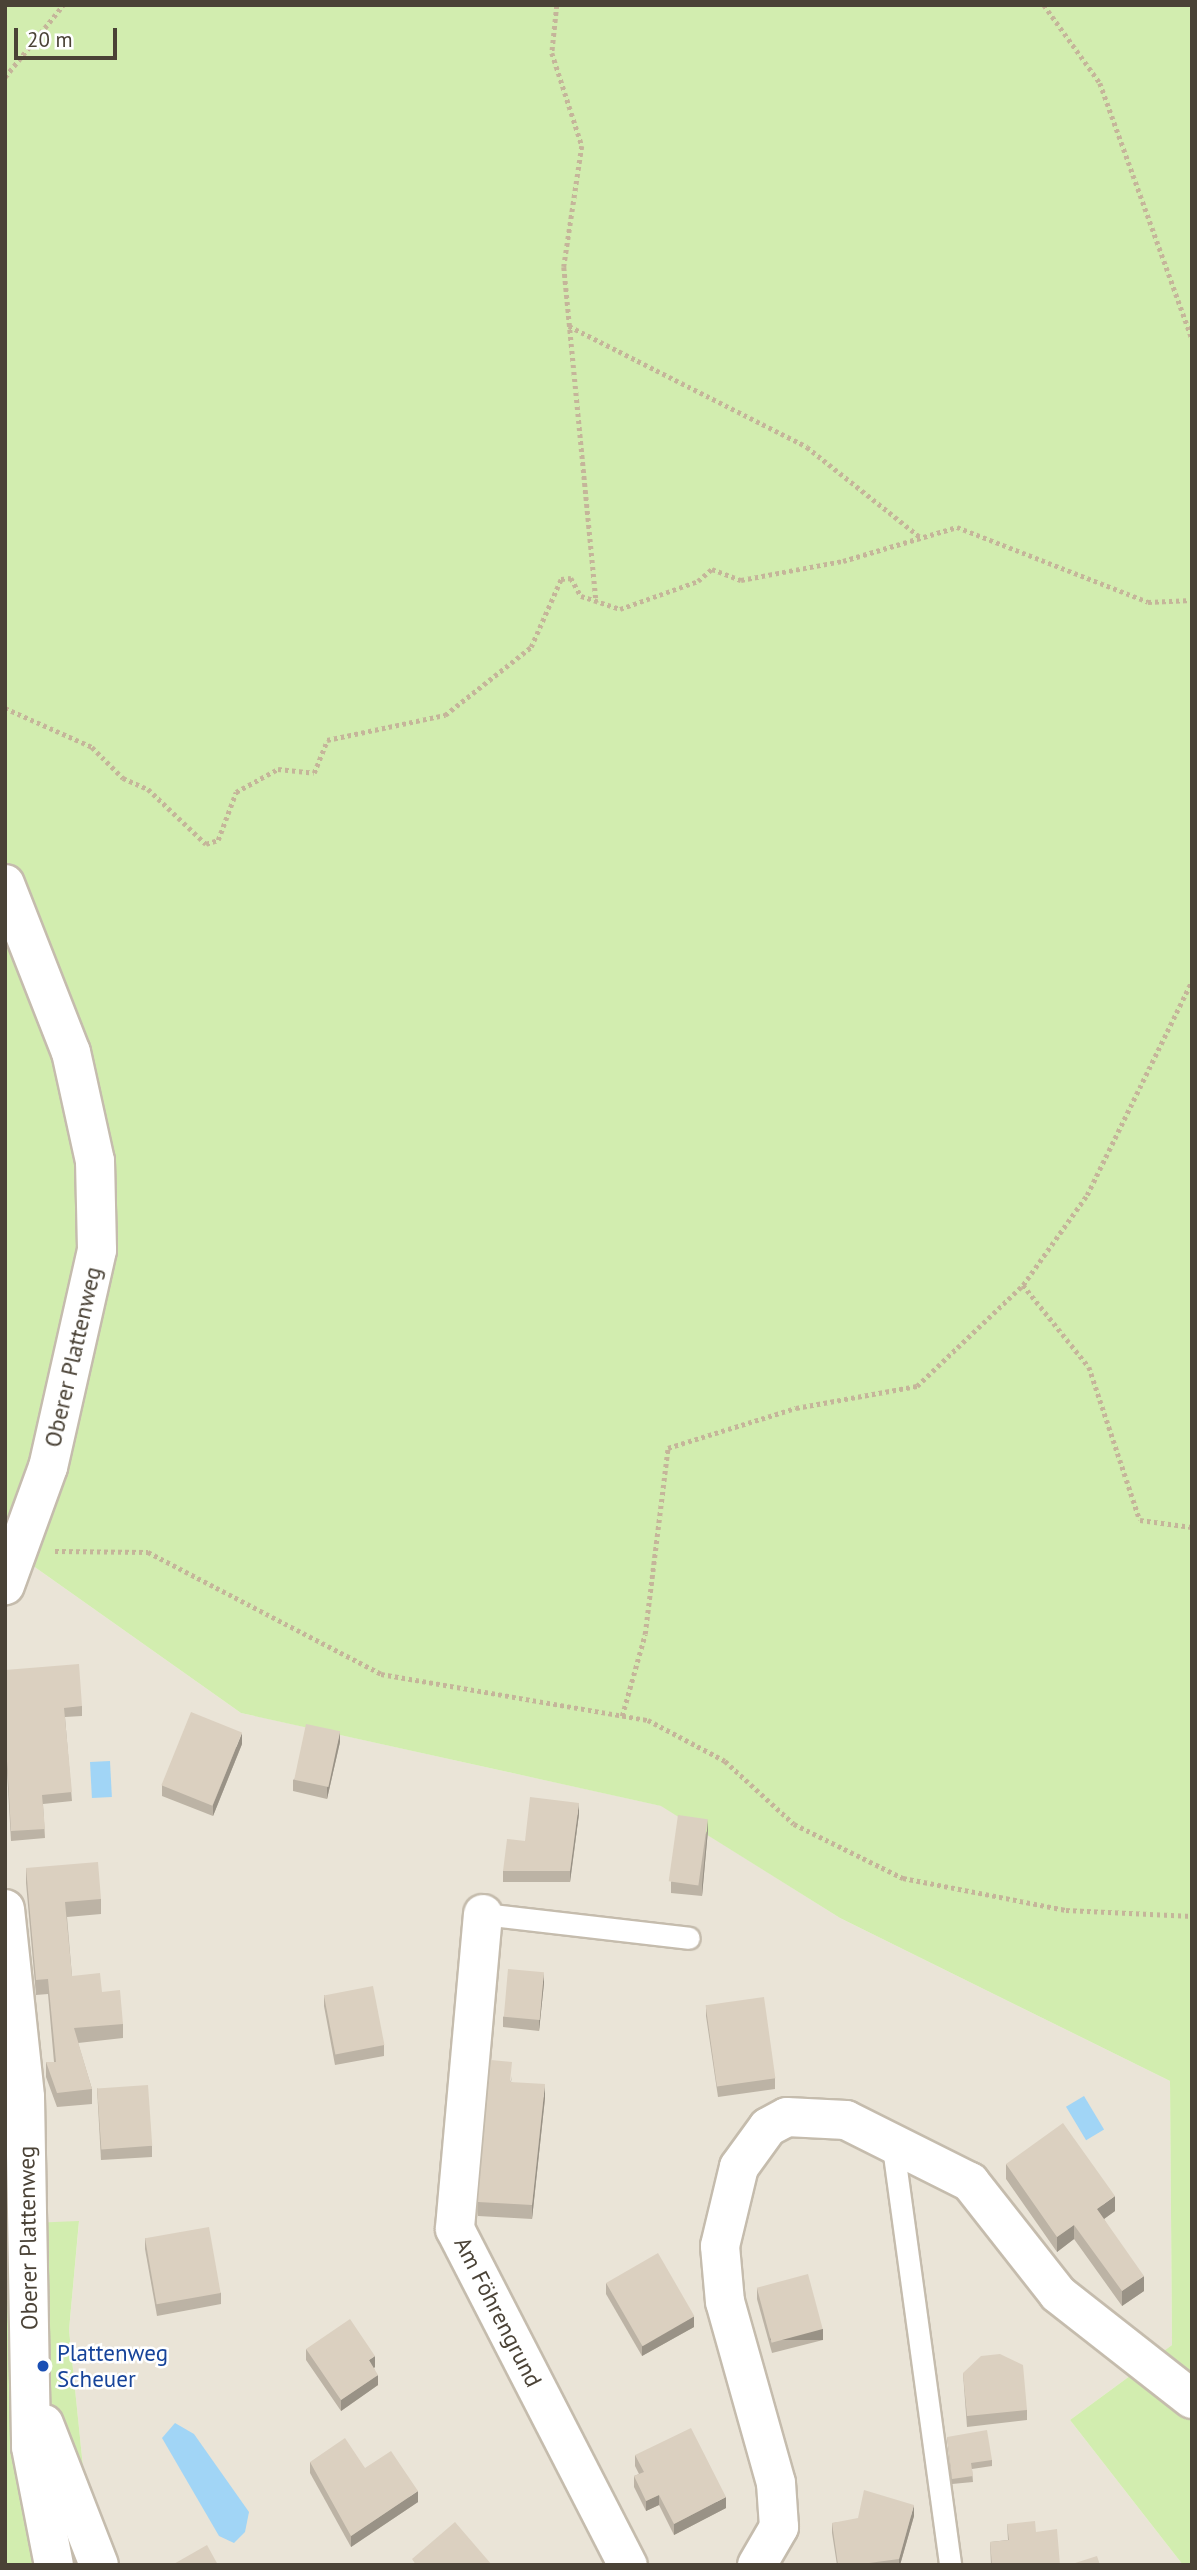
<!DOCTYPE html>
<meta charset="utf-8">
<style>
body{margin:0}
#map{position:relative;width:1197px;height:2570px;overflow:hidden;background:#f6f2e9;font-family:"PT Sans",sans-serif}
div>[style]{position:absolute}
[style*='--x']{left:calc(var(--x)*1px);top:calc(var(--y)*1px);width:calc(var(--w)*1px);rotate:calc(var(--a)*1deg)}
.residential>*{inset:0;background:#eae4d7}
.green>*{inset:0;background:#d2edaf}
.water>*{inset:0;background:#a1d5f6;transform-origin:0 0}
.path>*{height:4.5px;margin-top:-2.25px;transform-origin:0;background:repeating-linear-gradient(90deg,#c5b59a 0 3.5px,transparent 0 7px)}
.roads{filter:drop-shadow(2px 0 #c5bcad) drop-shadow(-2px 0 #c5bcad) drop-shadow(0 2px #c5bcad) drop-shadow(0 -2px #c5bcad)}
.lane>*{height:21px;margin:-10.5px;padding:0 10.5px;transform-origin:10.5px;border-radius:10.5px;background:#fff}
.street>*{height:38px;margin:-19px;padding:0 19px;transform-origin:19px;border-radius:19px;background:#fff}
.wall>*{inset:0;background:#bcb3a5}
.shaded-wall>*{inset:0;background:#999286;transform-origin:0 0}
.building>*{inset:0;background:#dbd0c0;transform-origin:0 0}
.dots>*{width:19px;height:19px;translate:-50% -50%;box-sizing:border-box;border:4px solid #fff;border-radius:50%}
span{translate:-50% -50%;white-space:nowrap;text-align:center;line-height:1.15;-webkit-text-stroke:5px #fff;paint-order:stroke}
.street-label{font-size:23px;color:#4a4236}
.transit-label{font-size:23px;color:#164399}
.left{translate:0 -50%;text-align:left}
.frame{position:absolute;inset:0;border:7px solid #4a4236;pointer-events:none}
.scale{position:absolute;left:14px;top:28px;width:103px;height:32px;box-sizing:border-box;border:4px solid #4a4236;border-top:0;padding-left:9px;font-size:21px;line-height:24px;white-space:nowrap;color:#4a4236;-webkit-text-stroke:5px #fff;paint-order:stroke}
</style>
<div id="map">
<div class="residential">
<i style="clip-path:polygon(5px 1546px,241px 1713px,662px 1806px,840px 1918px,1170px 2081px,1172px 2345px,1070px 2420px,1183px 2565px,93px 2565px,69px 2330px,79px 2222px,5px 2224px)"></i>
</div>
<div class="green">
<i style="clip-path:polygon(5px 5px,1192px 5px,1192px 2565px,1183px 2565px,1070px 2420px,1172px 2345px,1170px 2081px,840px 1918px,661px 1806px,241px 1713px,5px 1546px)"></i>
<i style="clip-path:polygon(79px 2221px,69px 2330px,93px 2565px,5px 2565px,5px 2224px)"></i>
</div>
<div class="water">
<i style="left:110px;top:1761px;width:36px;height:20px;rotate:87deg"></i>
<i style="left:1084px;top:2096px;width:39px;height:21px;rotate:59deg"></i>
<i style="clip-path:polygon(175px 2423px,194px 2434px,249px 2512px,245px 2532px,234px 2543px,219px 2536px,162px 2438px)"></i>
</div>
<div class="path">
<i style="--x:557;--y:5;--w:48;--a:95.9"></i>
<i style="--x:552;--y:53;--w:98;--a:72.1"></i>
<i style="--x:582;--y:146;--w:122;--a:98.5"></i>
<i style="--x:564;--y:267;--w:337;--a:84.5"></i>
<i style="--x:1044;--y:5;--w:96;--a:54.3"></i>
<i style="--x:1100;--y:83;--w:271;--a:70.2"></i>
<i style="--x:5;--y:77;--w:92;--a:-51.1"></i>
<i style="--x:569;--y:326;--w:267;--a:26.9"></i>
<i style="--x:807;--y:447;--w:144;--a:38.5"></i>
<i style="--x:5;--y:708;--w:95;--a:24.1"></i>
<i style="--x:92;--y:747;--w:44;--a:45"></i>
<i style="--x:123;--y:778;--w:27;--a:24"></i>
<i style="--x:148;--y:789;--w:80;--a:43.5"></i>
<i style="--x:206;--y:844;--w:13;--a:-18"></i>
<i style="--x:218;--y:840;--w:51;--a:-69.4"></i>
<i style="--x:236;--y:792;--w:48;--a:-28.7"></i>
<i style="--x:278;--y:769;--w:36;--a:6"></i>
<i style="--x:314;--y:773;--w:35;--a:-68"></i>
<i style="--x:327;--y:740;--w:121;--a:-12"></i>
<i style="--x:445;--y:715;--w:110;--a:-38.3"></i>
<i style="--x:531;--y:647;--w:74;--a:-66.2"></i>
<i style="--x:561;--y:579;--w:10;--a:-6"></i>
<i style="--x:571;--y:578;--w:21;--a:61"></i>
<i style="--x:581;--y:596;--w:41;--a:18.4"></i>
<i style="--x:620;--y:609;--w:83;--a:-19.7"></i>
<i style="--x:698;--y:581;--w:18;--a:-41"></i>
<i style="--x:712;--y:569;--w:31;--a:21"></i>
<i style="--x:741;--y:580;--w:104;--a:-10.6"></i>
<i style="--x:843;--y:561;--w:119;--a:-16.6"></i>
<i style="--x:957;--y:527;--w:205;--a:21.4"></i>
<i style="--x:1148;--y:602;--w:44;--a:-2.6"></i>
<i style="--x:1023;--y:1285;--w:105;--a:51.2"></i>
<i style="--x:1089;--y:1367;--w:161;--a:71.6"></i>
<i style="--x:1140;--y:1520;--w:52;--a:7.7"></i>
<i style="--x:55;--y:1551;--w:93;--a:0.6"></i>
<i style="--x:148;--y:1552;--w:263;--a:27.6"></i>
<i style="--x:381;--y:1674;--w:271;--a:9.8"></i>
<i style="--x:648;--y:1720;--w:87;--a:28"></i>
<i style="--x:725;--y:1761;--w:93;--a:42.4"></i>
<i style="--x:794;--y:1824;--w:122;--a:26.4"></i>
<i style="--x:903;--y:1878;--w:166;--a:11.1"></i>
<i style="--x:1066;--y:1910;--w:126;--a:2.7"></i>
<i style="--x:622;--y:1716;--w:85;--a:-74.3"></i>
<i style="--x:645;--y:1634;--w:187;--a:-83"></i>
<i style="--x:668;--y:1448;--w:134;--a:-17.4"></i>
<i style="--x:796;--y:1408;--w:123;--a:-10.3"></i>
<i style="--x:917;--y:1386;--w:146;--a:-43.6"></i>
<i style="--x:1023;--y:1285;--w:110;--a:-54.6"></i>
<i style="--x:1087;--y:1195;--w:238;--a:-63.9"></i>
</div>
<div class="roads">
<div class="lane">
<i style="--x:483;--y:1914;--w:207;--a:6.6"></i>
<i style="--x:892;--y:2140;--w:429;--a:82.2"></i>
</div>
<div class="street">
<i style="--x:5;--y:884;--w:180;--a:68.6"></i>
<i style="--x:71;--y:1052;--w:112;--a:77.6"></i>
<i style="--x:95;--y:1161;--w:89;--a:88.7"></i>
<i style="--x:97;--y:1250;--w:222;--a:102.7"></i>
<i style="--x:48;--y:1467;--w:126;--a:110"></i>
<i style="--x:5;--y:1909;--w:189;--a:83.9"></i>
<i style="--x:25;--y:2097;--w:350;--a:89"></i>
<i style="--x:31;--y:2447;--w:120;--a:79"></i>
<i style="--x:483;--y:1914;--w:316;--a:95.1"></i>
<i style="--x:455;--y:2229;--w:378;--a:62.8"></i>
<i style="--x:44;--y:2424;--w:151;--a:68.7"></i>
<i style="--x:757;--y:2565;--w:44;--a:-59.9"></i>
<i style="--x:779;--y:2527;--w:44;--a:-93.9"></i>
<i style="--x:776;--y:2483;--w:188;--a:-105.7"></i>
<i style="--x:725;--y:2302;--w:56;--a:-95.1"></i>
<i style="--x:720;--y:2246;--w:81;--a:-76.5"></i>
<i style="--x:739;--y:2167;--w:49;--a:-54.1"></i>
<i style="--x:768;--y:2127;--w:21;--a:-28"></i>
<i style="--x:787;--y:2117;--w:59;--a:2.9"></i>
<i style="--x:846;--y:2120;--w:139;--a:26.6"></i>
<i style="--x:970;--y:2182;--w:142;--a:51.8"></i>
<i style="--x:1058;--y:2294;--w:170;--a:38.1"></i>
</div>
</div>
<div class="wall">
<i style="clip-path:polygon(5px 1670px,82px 1706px,82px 1716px,65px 1717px,72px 1801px,43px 1804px,45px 1838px,11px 1841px,5px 1735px)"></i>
<i style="clip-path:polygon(340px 1742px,327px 1799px,293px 1791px,293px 1780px)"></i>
<i style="clip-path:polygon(242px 1744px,213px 1816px,162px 1796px,162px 1785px)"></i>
<i style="clip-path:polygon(579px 1814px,570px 1882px,503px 1882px,503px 1871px,525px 1841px)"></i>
<i style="clip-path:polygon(708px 1830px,702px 1896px,671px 1893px,671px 1882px)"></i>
<i style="clip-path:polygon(26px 1868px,101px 1899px,101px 1914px,67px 1917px,72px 1976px,102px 1992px,123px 2024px,123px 2038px,78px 2043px,92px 2089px,92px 2104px,57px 2107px,46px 2077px,46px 2062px,54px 2062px,48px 1994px,36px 1995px,26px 1883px)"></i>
<i style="clip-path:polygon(544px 1983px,539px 2031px,503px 2027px,503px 2017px)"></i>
<i style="clip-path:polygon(324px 1995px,384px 2045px,384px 2056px,335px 2065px,324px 2006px)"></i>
<i style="clip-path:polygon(706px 2005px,775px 2078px,775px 2089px,718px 2097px,706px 2016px)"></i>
<i style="clip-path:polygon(512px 2076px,511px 2082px,545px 2098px,532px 2219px,478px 2216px,478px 2202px)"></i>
<i style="clip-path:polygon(97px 2088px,152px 2146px,152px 2157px,101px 2160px)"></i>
<i style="clip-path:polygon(1006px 2164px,1115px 2211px,1104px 2219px,1144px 2291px,1122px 2306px,1074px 2239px,1057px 2252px,1006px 2179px)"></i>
<i style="clip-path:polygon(145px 2238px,221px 2293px,221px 2304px,157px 2316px,145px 2249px)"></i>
<i style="clip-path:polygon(606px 2283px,694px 2327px,642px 2356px,606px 2294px)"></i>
<i style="clip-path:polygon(757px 2288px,823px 2340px,772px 2353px,757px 2299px)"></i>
<i style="clip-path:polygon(306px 2349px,375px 2367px,374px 2368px,378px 2385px,341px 2411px,306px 2360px)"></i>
<i style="clip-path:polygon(963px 2373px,1027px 2410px,1027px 2420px,967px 2427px)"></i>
<i style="clip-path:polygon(947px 2437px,992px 2460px,992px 2466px,972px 2469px,973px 2482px,952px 2484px)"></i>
<i style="clip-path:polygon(635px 2455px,726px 2508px,674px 2535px,659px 2505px,646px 2511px,634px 2487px,634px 2476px,639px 2474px,635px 2466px)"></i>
<i style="clip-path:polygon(310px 2462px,365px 2468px,418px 2502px,351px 2547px,310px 2473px)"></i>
<i style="clip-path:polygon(914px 2516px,900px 2565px,837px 2565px,832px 2533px,832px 2523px)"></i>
<i style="clip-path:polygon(1007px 2524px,1036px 2532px,1060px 2565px,991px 2565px,990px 2542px,1008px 2540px)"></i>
</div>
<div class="shaded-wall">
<i style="clip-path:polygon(340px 1731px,340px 1742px,327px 1799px,327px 1788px)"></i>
<i style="clip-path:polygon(242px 1733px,242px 1744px,213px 1816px,213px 1805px)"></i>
<i style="clip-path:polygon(579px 1803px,579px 1814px,570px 1882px,570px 1871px)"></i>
<i style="clip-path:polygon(708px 1819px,708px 1830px,702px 1896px,702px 1885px)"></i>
<i style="clip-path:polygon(544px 1972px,544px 1983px,539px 2031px,539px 2020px)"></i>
<i style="clip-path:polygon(545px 2084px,545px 2098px,532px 2219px,532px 2205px)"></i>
<i style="clip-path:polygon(1115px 2196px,1115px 2211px,1097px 2224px,1097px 2209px)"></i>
<i style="clip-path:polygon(1074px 2225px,1074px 2239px,1057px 2252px,1057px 2237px)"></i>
<i style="clip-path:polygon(1144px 2276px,1144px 2291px,1122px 2306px,1122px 2291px)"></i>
<i style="clip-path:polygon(694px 2316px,694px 2327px,642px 2356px,642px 2345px)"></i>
<i style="left:823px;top:2329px;width:11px;height:53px;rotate:90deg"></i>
<i style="clip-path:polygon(375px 2356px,375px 2367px,369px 2371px,369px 2360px)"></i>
<i style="clip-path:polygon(378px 2375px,378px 2385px,341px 2411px,341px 2400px)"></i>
<i style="clip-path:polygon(418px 2491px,418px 2502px,351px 2547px,351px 2536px)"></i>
<i style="clip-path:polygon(659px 2495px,659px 2505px,646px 2511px,646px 2501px)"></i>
<i style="clip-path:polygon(726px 2497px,726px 2508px,674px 2535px,674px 2524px)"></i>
<i style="clip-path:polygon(914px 2505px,914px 2516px,900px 2565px,899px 2565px,899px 2559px)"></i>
</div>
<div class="building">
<i style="clip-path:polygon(79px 1664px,82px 1706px,64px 1708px,72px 1792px,42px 1795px,45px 1829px,11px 1831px,5px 1726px,5px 1670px)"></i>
<i style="left:191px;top:1712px;width:55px;height:79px;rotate:22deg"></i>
<i style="left:306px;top:1724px;width:35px;height:57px;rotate:12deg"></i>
<i style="clip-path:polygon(530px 1797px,579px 1803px,570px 1871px,503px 1871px,507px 1839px,525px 1841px)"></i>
<i style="left:678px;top:1815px;width:30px;height:67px;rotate:8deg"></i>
<i style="clip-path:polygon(98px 1862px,101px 1899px,65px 1902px,72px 1976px,100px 1973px,102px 1992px,120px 1990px,123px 2024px,74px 2028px,92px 2089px,57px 2093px,46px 2062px,56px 2062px,48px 1979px,36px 1980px,26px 1868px)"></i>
<i style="left:508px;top:1969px;width:36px;height:48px;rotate:5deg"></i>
<i style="left:373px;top:1986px;width:60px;height:50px;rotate:79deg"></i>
<i style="left:764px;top:1997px;width:82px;height:59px;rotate:82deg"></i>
<i style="clip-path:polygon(491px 2060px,512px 2062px,510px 2082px,545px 2084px,532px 2205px,478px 2202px)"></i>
<i style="left:148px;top:2085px;width:61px;height:51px;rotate:86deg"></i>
<i style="clip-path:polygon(1063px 2123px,1115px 2196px,1097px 2209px,1144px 2276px,1122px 2291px,1074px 2225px,1057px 2237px,1006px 2164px)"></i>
<i style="left:209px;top:2227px;width:67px;height:65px;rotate:80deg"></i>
<i style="left:658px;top:2253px;width:73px;height:60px;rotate:60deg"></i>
<i style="left:808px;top:2274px;width:57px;height:53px;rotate:75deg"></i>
<i style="clip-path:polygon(350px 2319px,375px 2356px,369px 2360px,378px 2375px,341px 2400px,306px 2349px)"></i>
<i style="clip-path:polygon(1000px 2354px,1023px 2365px,1027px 2410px,967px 2416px,963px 2373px,981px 2356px)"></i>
<i style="clip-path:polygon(691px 2428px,726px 2497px,674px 2524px,659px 2495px,646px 2501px,634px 2476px,644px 2472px,635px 2455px)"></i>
<i style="clip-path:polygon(987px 2430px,992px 2460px,971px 2463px,973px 2476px,952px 2479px,947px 2437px)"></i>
<i style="clip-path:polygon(345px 2438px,365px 2468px,391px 2451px,418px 2491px,351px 2536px,310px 2462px)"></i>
<i style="clip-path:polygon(864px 2490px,914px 2505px,899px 2559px,854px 2565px,838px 2565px,832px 2523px,858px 2518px)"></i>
<i style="clip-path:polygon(1035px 2521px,1036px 2532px,1057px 2529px,1060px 2565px,992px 2565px,990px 2542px,1009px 2540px,1007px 2524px)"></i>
<i style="clip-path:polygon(455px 2522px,492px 2565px,416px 2565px,412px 2559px)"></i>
<i style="clip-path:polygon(207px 2545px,218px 2565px,172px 2565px)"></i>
<i style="clip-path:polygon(1097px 2556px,1100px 2565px,1073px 2565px,1072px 2564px)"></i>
</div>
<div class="dots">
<i style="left:43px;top:2366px;background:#1a4fb4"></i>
</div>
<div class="street-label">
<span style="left:73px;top:1357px;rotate:-77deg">Oberer Plattenweg</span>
<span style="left:28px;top:2238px;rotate:-91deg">Oberer Plattenweg</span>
<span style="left:498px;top:2312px;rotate:63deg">Am Föhrengrund</span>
</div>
<div class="transit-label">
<span class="left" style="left:57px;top:2366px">Plattenweg<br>Scheuer</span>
</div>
<div class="frame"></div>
<div class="scale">20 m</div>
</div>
